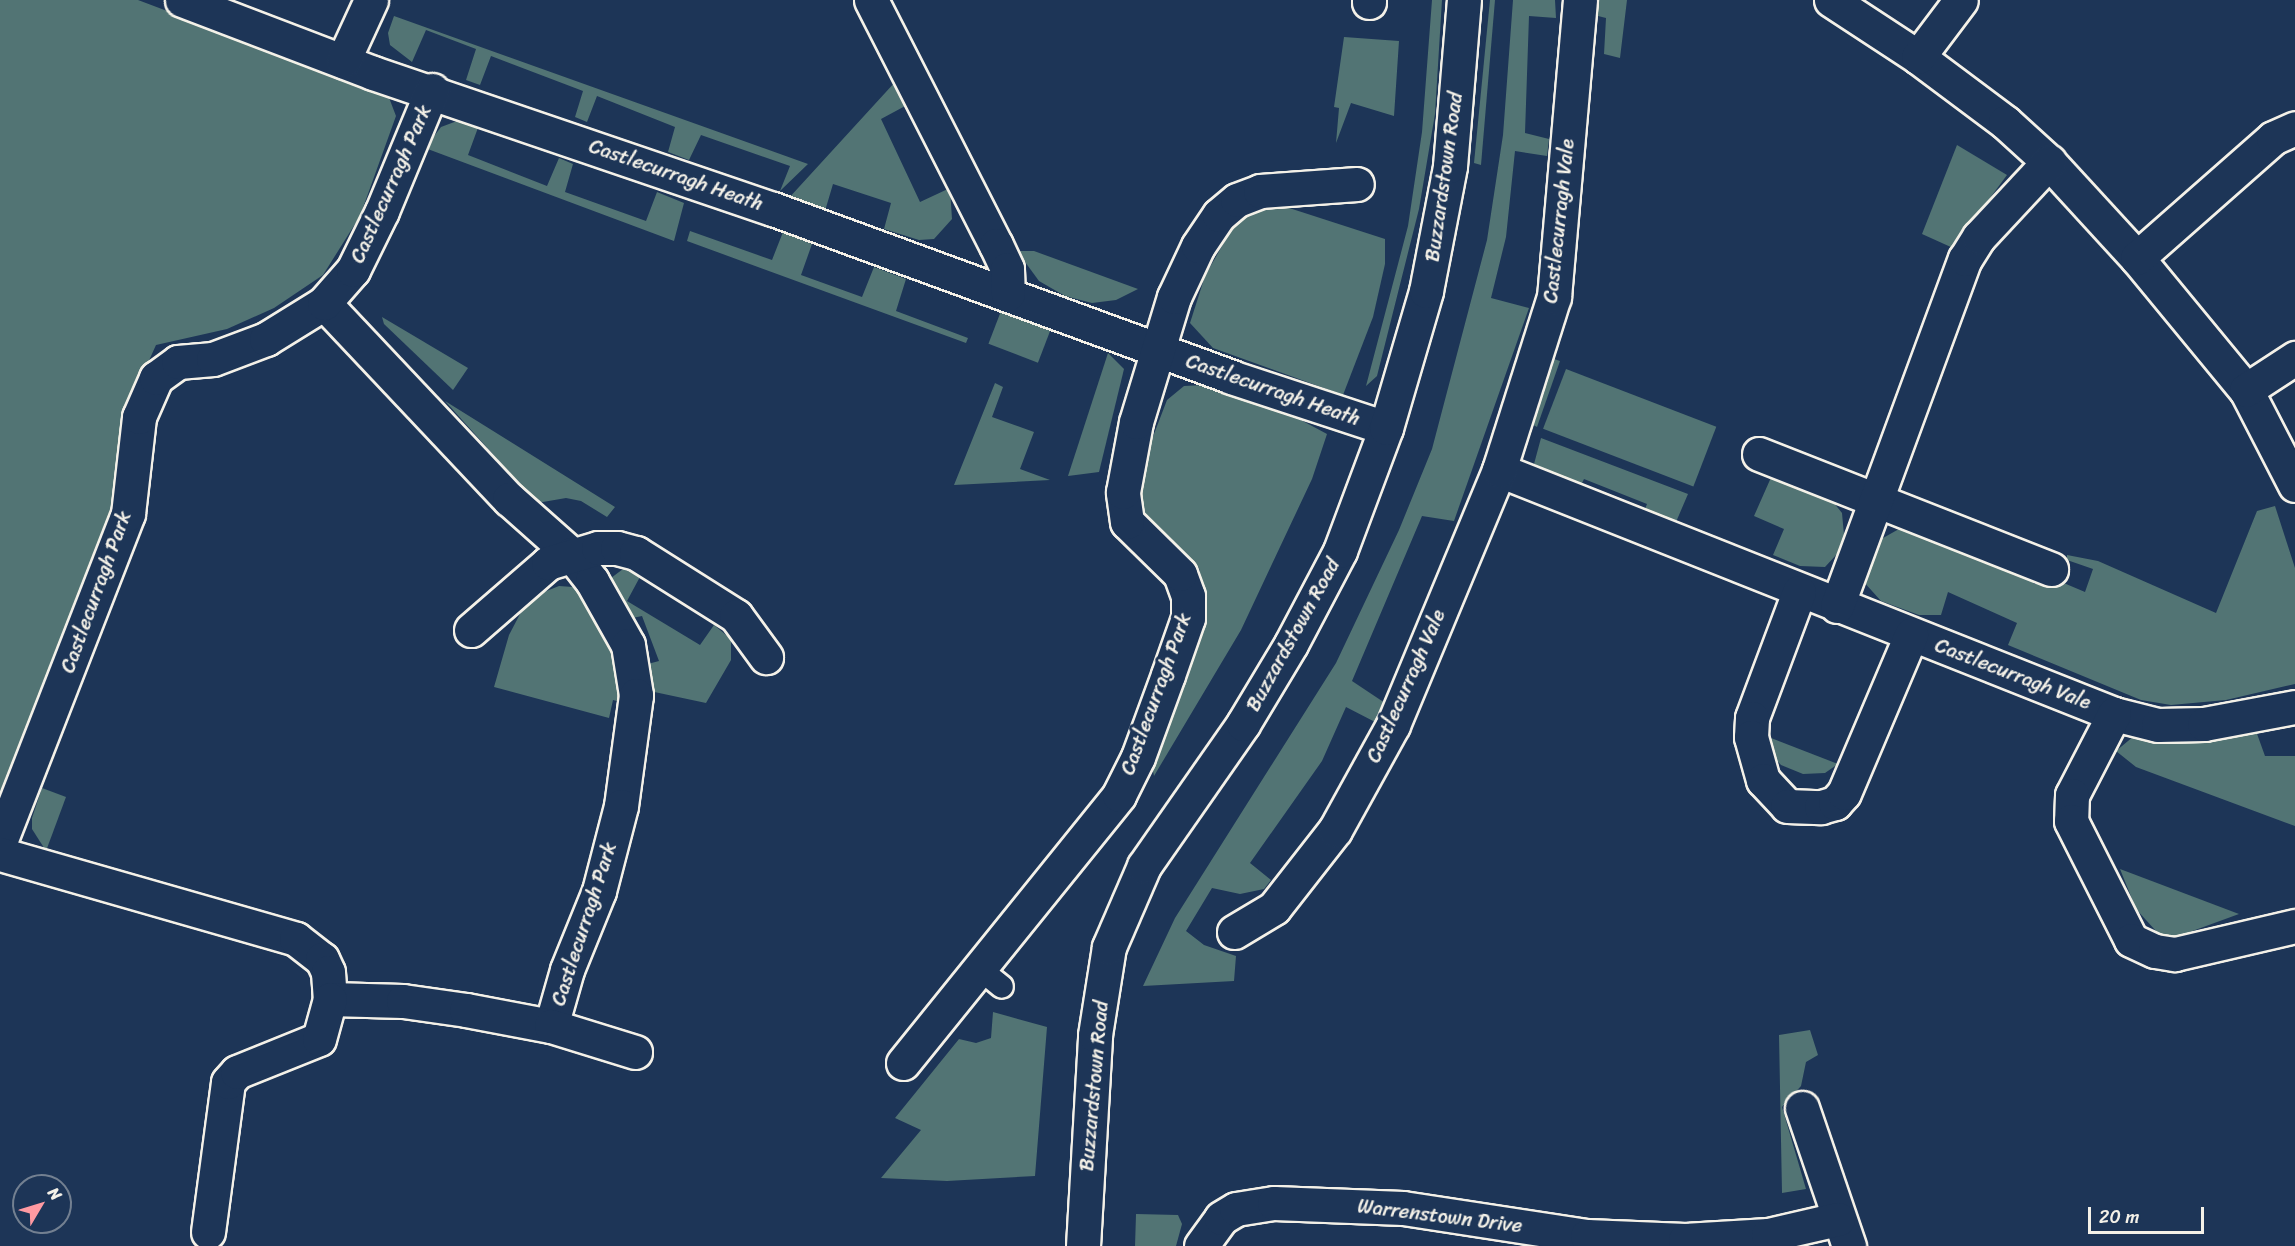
<!DOCTYPE html>
<style>
body{margin:0}
#map{position:relative;width:2295px;height:1246px;overflow:hidden;background:#1d3557;font-family:Sriracha,sans-serif}
div>[style]{position:absolute}
[style*='--x']{left:calc(var(--x)*1px);top:calc(var(--y)*1px);width:calc(var(--w)*1px);rotate:calc(var(--a)*1deg)}
.green>*{inset:0;background:#527474;transform-origin:0 0}
.roads{filter:drop-shadow(2px 0 #f4f1e8) drop-shadow(-2px 0 #f4f1e8) drop-shadow(0 2px #f4f1e8) drop-shadow(0 -2px #f4f1e8)}
.lane>*{height:22px;margin:-11px;padding:0 11px;transform-origin:11px;border-radius:11px;background:#1d3557}
.street>*{height:33px;margin:-16.5px;padding:0 16.5px;transform-origin:16.5px;border-radius:16.5px;background:#1d3557}
.secondary>*{height:33px;margin:-16.5px;padding:0 16.5px;transform-origin:16.5px;border-radius:16.5px;background:#1d3557}
span{translate:-50% -50%;white-space:nowrap;text-align:center;line-height:1.15;-webkit-text-stroke:6px #1d3557;paint-order:stroke}
.street-label{font-size:20px;color:#f4f1e8}
.north{position:absolute;left:12px;top:1174px;width:60px;height:60px;box-sizing:border-box;background:#1d3557;border:2px solid #738091;border-radius:50%;rotate:52deg;font-size:16px;font-weight:700;line-height:24px;text-align:center;color:#f4f1e8}
.north::after{content:'';display:block;margin:auto;width:21px;height:27px;background:#ff9aa2;clip-path:polygon(50% 0,100% 100%,50% 72%,0 100%)}
.scale{position:absolute;left:2088px;top:1207px;width:116px;height:27px;box-sizing:border-box;border:3px solid #f4f1e8;border-top:0;padding-left:8px;font-size:18px;line-height:21px;white-space:nowrap;color:#f4f1e8;-webkit-text-stroke:4px #1d3557;paint-order:stroke}
</style>
<div id="map">
<div class="green">
<i style="clip-path:polygon(0 0,138px 0,377px 90px,388px 95px,396px 116px,360px 216px,323px 275px,274px 308px,227px 329px,156px 345px,129px 405px,115px 505px,0 803px)"></i>
<i style="clip-path:polygon(1432px 0,1442px 0,1435px 114px,1419px 209px,1377px 376px,1366px 386px,1408px 226px,1422px 132px)"></i>
<i style="clip-path:polygon(1490px 0,1495px 0,1481px 165px,1474px 163px)"></i>
<i style="clip-path:polygon(1513px 0,1555px 0,1556px 18px,1529px 16px,1525px 133px,1549px 139px,1547px 156px,1515px 151px,1506px 237px,1491px 298px,1529px 308px,1454px 521px,1422px 516px,1352px 681px,1385px 703px,1377px 723px,1346px 707px,1322px 761px,1250px 863px,1271px 880px,1264px 889px,1240px 894px,1212px 888px,1186px 931px,1204px 945px,1236px 956px,1234px 981px,1143px 986px,1175px 918px,1336px 663px,1399px 530px,1432px 449px,1487px 240px,1503px 135px)"></i>
<i style="clip-path:polygon(1594px 0,1627px 0,1620px 58px,1604px 54px,1606px 18px,1594px 15px)"></i>
<i style="clip-path:polygon(394px 16px,808px 164px,780px 191px,790px 166px,701px 135px,689px 160px,668px 152px,675px 127px,597px 96px,587px 122px,575px 117px,583px 91px,491px 56px,480px 85px,466px 80px,476px 49px,426px 30px,412px 62px,390px 45px,388px 33px)"></i>
<i style="clip-path:polygon(1344px 37px,1399px 41px,1394px 116px,1351px 103px,1336px 143px,1339px 108px,1334px 107px)"></i>
<i style="clip-path:polygon(896px 81px,907px 105px,881px 119px,920px 202px,950px 188px,952px 219px,934px 239px,919px 240px,884px 229px,891px 203px,833px 184px,825px 211px,788px 199px)"></i>
<i style="clip-path:polygon(457px 121px,479px 125px,468px 155px,547px 186px,559px 158px,573px 164px,565px 192px,646px 221px,657px 192px,684px 203px,674px 241px,425px 148px,441px 127px)"></i>
<i style="clip-path:polygon(1957px 145px,2007px 175px,1953px 248px,1922px 234px)"></i>
<i style="clip-path:polygon(1283px 206px,1385px 239px,1385px 264px,1373px 317px,1343px 395px,1213px 348px,1190px 323px,1205px 276px,1234px 225px,1249px 212px)"></i>
<i style="clip-path:polygon(690px 231px,772px 260px,783px 232px,812px 244px,801px 275px,862px 297px,874px 267px,906px 279px,896px 311px,968px 338px,966px 343px,687px 241px)"></i>
<i style="clip-path:polygon(1017px 251px,1034px 251px,1138px 289px,1116px 300px,1092px 303px,1065px 296px,1039px 281px)"></i>
<i style="left:1001px;top:311px;width:53px;height:35px;rotate:21deg"></i>
<i style="clip-path:polygon(382px 317px,468px 368px,453px 390px,384px 324px)"></i>
<i style="clip-path:polygon(1108px 353px,1124px 369px,1099px 472px,1068px 476px)"></i>
<i style="clip-path:polygon(1554px 359px,1560px 361px,1537px 427px,1530px 423px)"></i>
<i style="left:1566px;top:369px;width:161px;height:64px;rotate:21deg"></i>
<i style="clip-path:polygon(995px 383px,1003px 387px,992px 417px,1034px 432px,1020px 469px,1050px 480px,954px 485px)"></i>
<i style="clip-path:polygon(1204px 385px,1299px 419px,1327px 434px,1312px 479px,1241px 630px,1154px 776px,1152px 766px,1193px 652px,1206px 604px,1199px 568px,1142px 511px,1142px 483px,1149px 447px,1167px 400px,1184px 386px)"></i>
<i style="clip-path:polygon(445px 401px,615px 507px,607px 517px,581px 501px,566px 498px,537px 503px)"></i>
<i style="clip-path:polygon(1541px 438px,1688px 494px,1676px 522px,1645px 509px,1647px 504px,1584px 479px,1581px 485px,1534px 464px)"></i>
<i style="clip-path:polygon(1773px 473px,1830px 498px,1842px 513px,1844px 535px,1837px 554px,1825px 567px,1800px 566px,1773px 555px,1784px 529px,1754px 516px)"></i>
<i style="clip-path:polygon(2275px 506px,2295px 568px,2295px 684px,2226px 700px,2171px 705px,2141px 700px,2008px 645px,2017px 623px,1948px 592px,1941px 615px,1919px 615px,1881px 601px,1863px 581px,1876px 542px,1906px 525px,2030px 571px,2034px 584px,2059px 581px,2085px 592px,2093px 569px,2067px 560px,2067px 555px,2098px 561px,2216px 613px,2257px 511px)"></i>
<i style="clip-path:polygon(623px 569px,641px 575px,627px 601px,700px 645px,714px 625px,731px 639px,731px 660px,706px 703px,645px 690px,644px 665px,659px 661px,642px 616px,628px 619px,612px 586px,611px 578px)"></i>
<i style="clip-path:polygon(559px 586px,573px 587px,589px 597px,611px 636px,624px 703px,613px 700px,609px 718px,494px 687px,509px 635px,520px 614px,539px 594px)"></i>
<i style="clip-path:polygon(2256px 731px,2265px 756px,2295px 756px,2295px 826px,2136px 767px,2116px 751px,2134px 736px)"></i>
<i style="clip-path:polygon(1766px 736px,1838px 764px,1825px 773px,1803px 774px,1781px 765px,1771px 754px)"></i>
<i style="clip-path:polygon(42px 788px,66px 797px,46px 851px,32px 829px,32px 818px)"></i>
<i style="clip-path:polygon(2120px 869px,2239px 914px,2165px 941px,2136px 909px)"></i>
<i style="clip-path:polygon(993px 1012px,1047px 1027px,1035px 1176px,947px 1181px,881px 1178px,921px 1130px,895px 1118px,959px 1039px,976px 1043px,991px 1038px)"></i>
<i style="clip-path:polygon(1810px 1030px,1818px 1055px,1806px 1062px,1801px 1086px,1782px 1107px,1806px 1189px,1782px 1193px,1779px 1035px)"></i>
<i style="clip-path:polygon(1136px 1214px,1178px 1215px,1182px 1224px,1176px 1246px,1135px 1246px)"></i>
</div>
<div class="roads">
<div class="lane">
<i style="--x:980;--y:969;--w:28;--a:39"></i>
</div>
<div class="street">
<i style="--x:182;--y:0;--w:204;--a:20.9"></i>
<i style="--x:373;--y:73;--w:422;--a:18.8"></i>
<i style="--x:773;--y:209;--w:488;--a:20.1"></i>
<i style="--x:1231;--y:377;--w:163;--a:18.2"></i>
<i style="--x:871;--y:0;--w:275;--a:63"></i>
<i style="--x:996;--y:245;--w:26;--a:65"></i>
<i style="--x:1007;--y:269;--w:25;--a:88"></i>
<i style="--x:1831;--y:0;--w:104;--a:33.2"></i>
<i style="--x:1918;--y:57;--w:109;--a:36.8"></i>
<i style="--x:2005;--y:122;--w:59;--a:42.3"></i>
<i style="--x:2049;--y:162;--w:130;--a:47.5"></i>
<i style="--x:2137;--y:258;--w:171;--a:50.5"></i>
<i style="--x:2246;--y:390;--w:107;--a:62.7"></i>
<i style="--x:1369;--y:2;--w:2;--a:-90"></i>
<i style="--x:1918;--y:57;--w:71;--a:-53"></i>
<i style="--x:343;--y:61;--w:67;--a:-65.3"></i>
<i style="--x:2137;--y:258;--w:181;--a:-41.4"></i>
<i style="--x:2273;--y:138;--w:24;--a:-24"></i>
<i style="--x:324;--y:303;--w:270;--a:46.7"></i>
<i style="--x:509;--y:499;--w:83;--a:41.6"></i>
<i style="--x:571;--y:554;--w:34;--a:52"></i>
<i style="--x:592;--y:581;--w:73;--a:60.6"></i>
<i style="--x:628;--y:645;--w:51;--a:80.9"></i>
<i style="--x:636;--y:695;--w:112;--a:97.7"></i>
<i style="--x:621;--y:806;--w:88;--a:104.5"></i>
<i style="--x:599;--y:891;--w:85;--a:112.1"></i>
<i style="--x:567;--y:970;--w:58;--a:105.9"></i>
<i style="--x:2246;--y:390;--w:59;--a:-33.1"></i>
<i style="--x:1759;--y:454;--w:314;--a:21.5"></i>
<i style="--x:1499;--y:470;--w:662;--a:21.64"></i>
<i style="--x:2114;--y:714;--w:45;--a:14"></i>
<i style="--x:2158;--y:725;--w:46;--a:-1.2"></i>
<i style="--x:2204;--y:724;--w:93;--a:-10.6"></i>
<i style="--x:1799;--y:592;--w:134;--a:110.5"></i>
<i style="--x:1752;--y:718;--w:19;--a:93"></i>
<i style="--x:1751;--y:737;--w:45;--a:74.4"></i>
<i style="--x:1763;--y:780;--w:35;--a:47"></i>
<i style="--x:1787;--y:806;--w:34;--a:2"></i>
<i style="--x:1821;--y:807;--w:15;--a:-16"></i>
<i style="--x:1835;--y:803;--w:13;--a:-48"></i>
<i style="--x:1844;--y:793;--w:172;--a:-67"></i>
<i style="--x:1837;--y:606;--w:370;--a:-69.8"></i>
<i style="--x:1965;--y:259;--w:26;--a:-58"></i>
<i style="--x:1979;--y:237;--w:103;--a:-47"></i>
<i style="--x:471;--y:630;--w:102;--a:-41"></i>
<i style="--x:548;--y:563;--w:52;--a:-16.7"></i>
<i style="--x:598;--y:548;--w:19;--a:0"></i>
<i style="--x:617;--y:548;--w:20;--a:15"></i>
<i style="--x:636;--y:553;--w:118;--a:32.2"></i>
<i style="--x:736;--y:616;--w:51;--a:53.8"></i>
<i style="--x:2114;--y:714;--w:91;--a:117.4"></i>
<i style="--x:2072;--y:795;--w:26;--a:92"></i>
<i style="--x:2071;--y:821;--w:133;--a:63.2"></i>
<i style="--x:2131;--y:940;--w:26;--a:25"></i>
<i style="--x:2155;--y:951;--w:20;--a:9"></i>
<i style="--x:2175;--y:954;--w:123;--a:-13.1"></i>
<i style="--x:0;--y:842;--w:352;--a:-68.7"></i>
<i style="--x:128;--y:514;--w:98;--a:-83.5"></i>
<i style="--x:139;--y:417;--w:43;--a:-66.4"></i>
<i style="--x:156;--y:378;--w:27;--a:-36"></i>
<i style="--x:178;--y:362;--w:35;--a:-5"></i>
<i style="--x:213;--y:359;--w:57;--a:-20.7"></i>
<i style="--x:266;--y:339;--w:68;--a:-31.8"></i>
<i style="--x:324;--y:303;--w:44;--a:-48.7"></i>
<i style="--x:353;--y:270;--w:66;--a:-63.8"></i>
<i style="--x:382;--y:211;--w:131;--a:-67.5"></i>
<i style="--x:0;--y:854;--w:308;--a:16"></i>
<i style="--x:296;--y:939;--w:33;--a:38"></i>
<i style="--x:322;--y:959;--w:14;--a:65"></i>
<i style="--x:328;--y:972;--w:27;--a:86"></i>
<i style="--x:330;--y:999;--w:73;--a:1.6"></i>
<i style="--x:403;--y:1001;--w:64;--a:8.1"></i>
<i style="--x:466;--y:1010;--w:86;--a:10.7"></i>
<i style="--x:551;--y:1026;--w:88;--a:17.2"></i>
<i style="--x:1234;--y:932;--w:47;--a:-31"></i>
<i style="--x:1274;--y:908;--w:99;--a:-52"></i>
<i style="--x:1335;--y:830;--w:120;--a:-61.1"></i>
<i style="--x:1393;--y:725;--w:276;--a:-67.4"></i>
<i style="--x:1499;--y:470;--w:182;--a:-72.4"></i>
<i style="--x:1554;--y:297;--w:298;--a:-85"></i>
<i style="--x:903;--y:1063;--w:344;--a:-51.1"></i>
<i style="--x:1119;--y:795;--w:42;--a:-63.4"></i>
<i style="--x:1138;--y:757;--w:87;--a:-69.9"></i>
<i style="--x:1168;--y:675;--w:60;--a:-70.7"></i>
<i style="--x:1188;--y:618;--w:22;--a:-90"></i>
<i style="--x:1188;--y:596;--w:23;--a:-110"></i>
<i style="--x:1180;--y:574;--w:74;--a:-135.5"></i>
<i style="--x:1127;--y:522;--w:30;--a:-98"></i>
<i style="--x:1123;--y:492;--w:71;--a:-79.5"></i>
<i style="--x:1136;--y:422;--w:131;--a:-73.1"></i>
<i style="--x:1174;--y:297;--w:56;--a:-64.8"></i>
<i style="--x:1198;--y:246;--w:37;--a:-56"></i>
<i style="--x:1219;--y:215;--w:23;--a:-40"></i>
<i style="--x:1237;--y:200;--w:25;--a:-21"></i>
<i style="--x:1260;--y:191;--w:97;--a:-4.1"></i>
<i style="--x:1802;--y:1108;--w:146;--a:71.2"></i>
<i style="--x:208;--y:1232;--w:151;--a:-82.4"></i>
<i style="--x:228;--y:1082;--w:13;--a:-48"></i>
<i style="--x:237;--y:1072;--w:88;--a:-21.9"></i>
<i style="--x:319;--y:1039;--w:41;--a:-74.6"></i>
<i style="--x:1201;--y:1246;--w:34;--a:-54"></i>
<i style="--x:1221;--y:1218;--w:17;--a:-31"></i>
<i style="--x:1236;--y:1209;--w:38;--a:-9"></i>
<i style="--x:1274;--y:1203;--w:129;--a:2.2"></i>
<i style="--x:1403;--y:1208;--w:186;--a:8.7"></i>
<i style="--x:1587;--y:1236;--w:98;--a:2.3"></i>
<i style="--x:1685;--y:1240;--w:83;--a:-3.4"></i>
<i style="--x:1768;--y:1235;--w:72;--a:-12.9"></i>
</div>
<div class="secondary">
<i style="--x:1083;--y:1246;--w:211;--a:-86.7"></i>
<i style="--x:1095;--y:1035;--w:89;--a:-81"></i>
<i style="--x:1109;--y:947;--w:88;--a:-66.6"></i>
<i style="--x:1144;--y:866;--w:173;--a:-55.1"></i>
<i style="--x:1243;--y:724;--w:93;--a:-59"></i>
<i style="--x:1291;--y:644;--w:105;--a:-62.2"></i>
<i style="--x:1340;--y:551;--w:131;--a:-69.5"></i>
<i style="--x:1386;--y:428;--w:143;--a:-73.7"></i>
<i style="--x:1426;--y:291;--w:127;--a:-79.1"></i>
<i style="--x:1450;--y:166;--w:167;--a:-85.2"></i>
</div>
</div>
<div class="street-label">
<span style="left:676px;top:175px;rotate:19deg">Castlecurragh Heath</span>
<span style="left:1444px;top:177px;rotate:-82deg">Buzzardstown Road</span>
<span style="left:391px;top:184px;rotate:-66deg">Castlecurragh Park</span>
<span style="left:1559px;top:221px;rotate:-84deg">Castlecurragh Vale</span>
<span style="left:1273px;top:390px;rotate:19deg">Castlecurragh Heath</span>
<span style="left:96px;top:592px;rotate:-70deg">Castlecurragh Park</span>
<span style="left:1293px;top:635px;rotate:-61deg">Buzzardstown Road</span>
<span style="left:2013px;top:674px;rotate:21deg">Castlecurragh Vale</span>
<span style="left:1406px;top:686px;rotate:-66deg">Castlecurragh Vale</span>
<span style="left:1156px;top:694px;rotate:-70deg">Castlecurragh Park</span>
<span style="left:584px;top:924px;rotate:-72deg">Castlecurragh Park</span>
<span style="left:1094px;top:1086px;rotate:-85deg">Buzzardstown Road</span>
<span style="left:1440px;top:1216px;rotate:7deg">Warrenstown Drive</span>
</div>
<div class="north">N</div>
<div class="scale">20 m</div>
</div>
